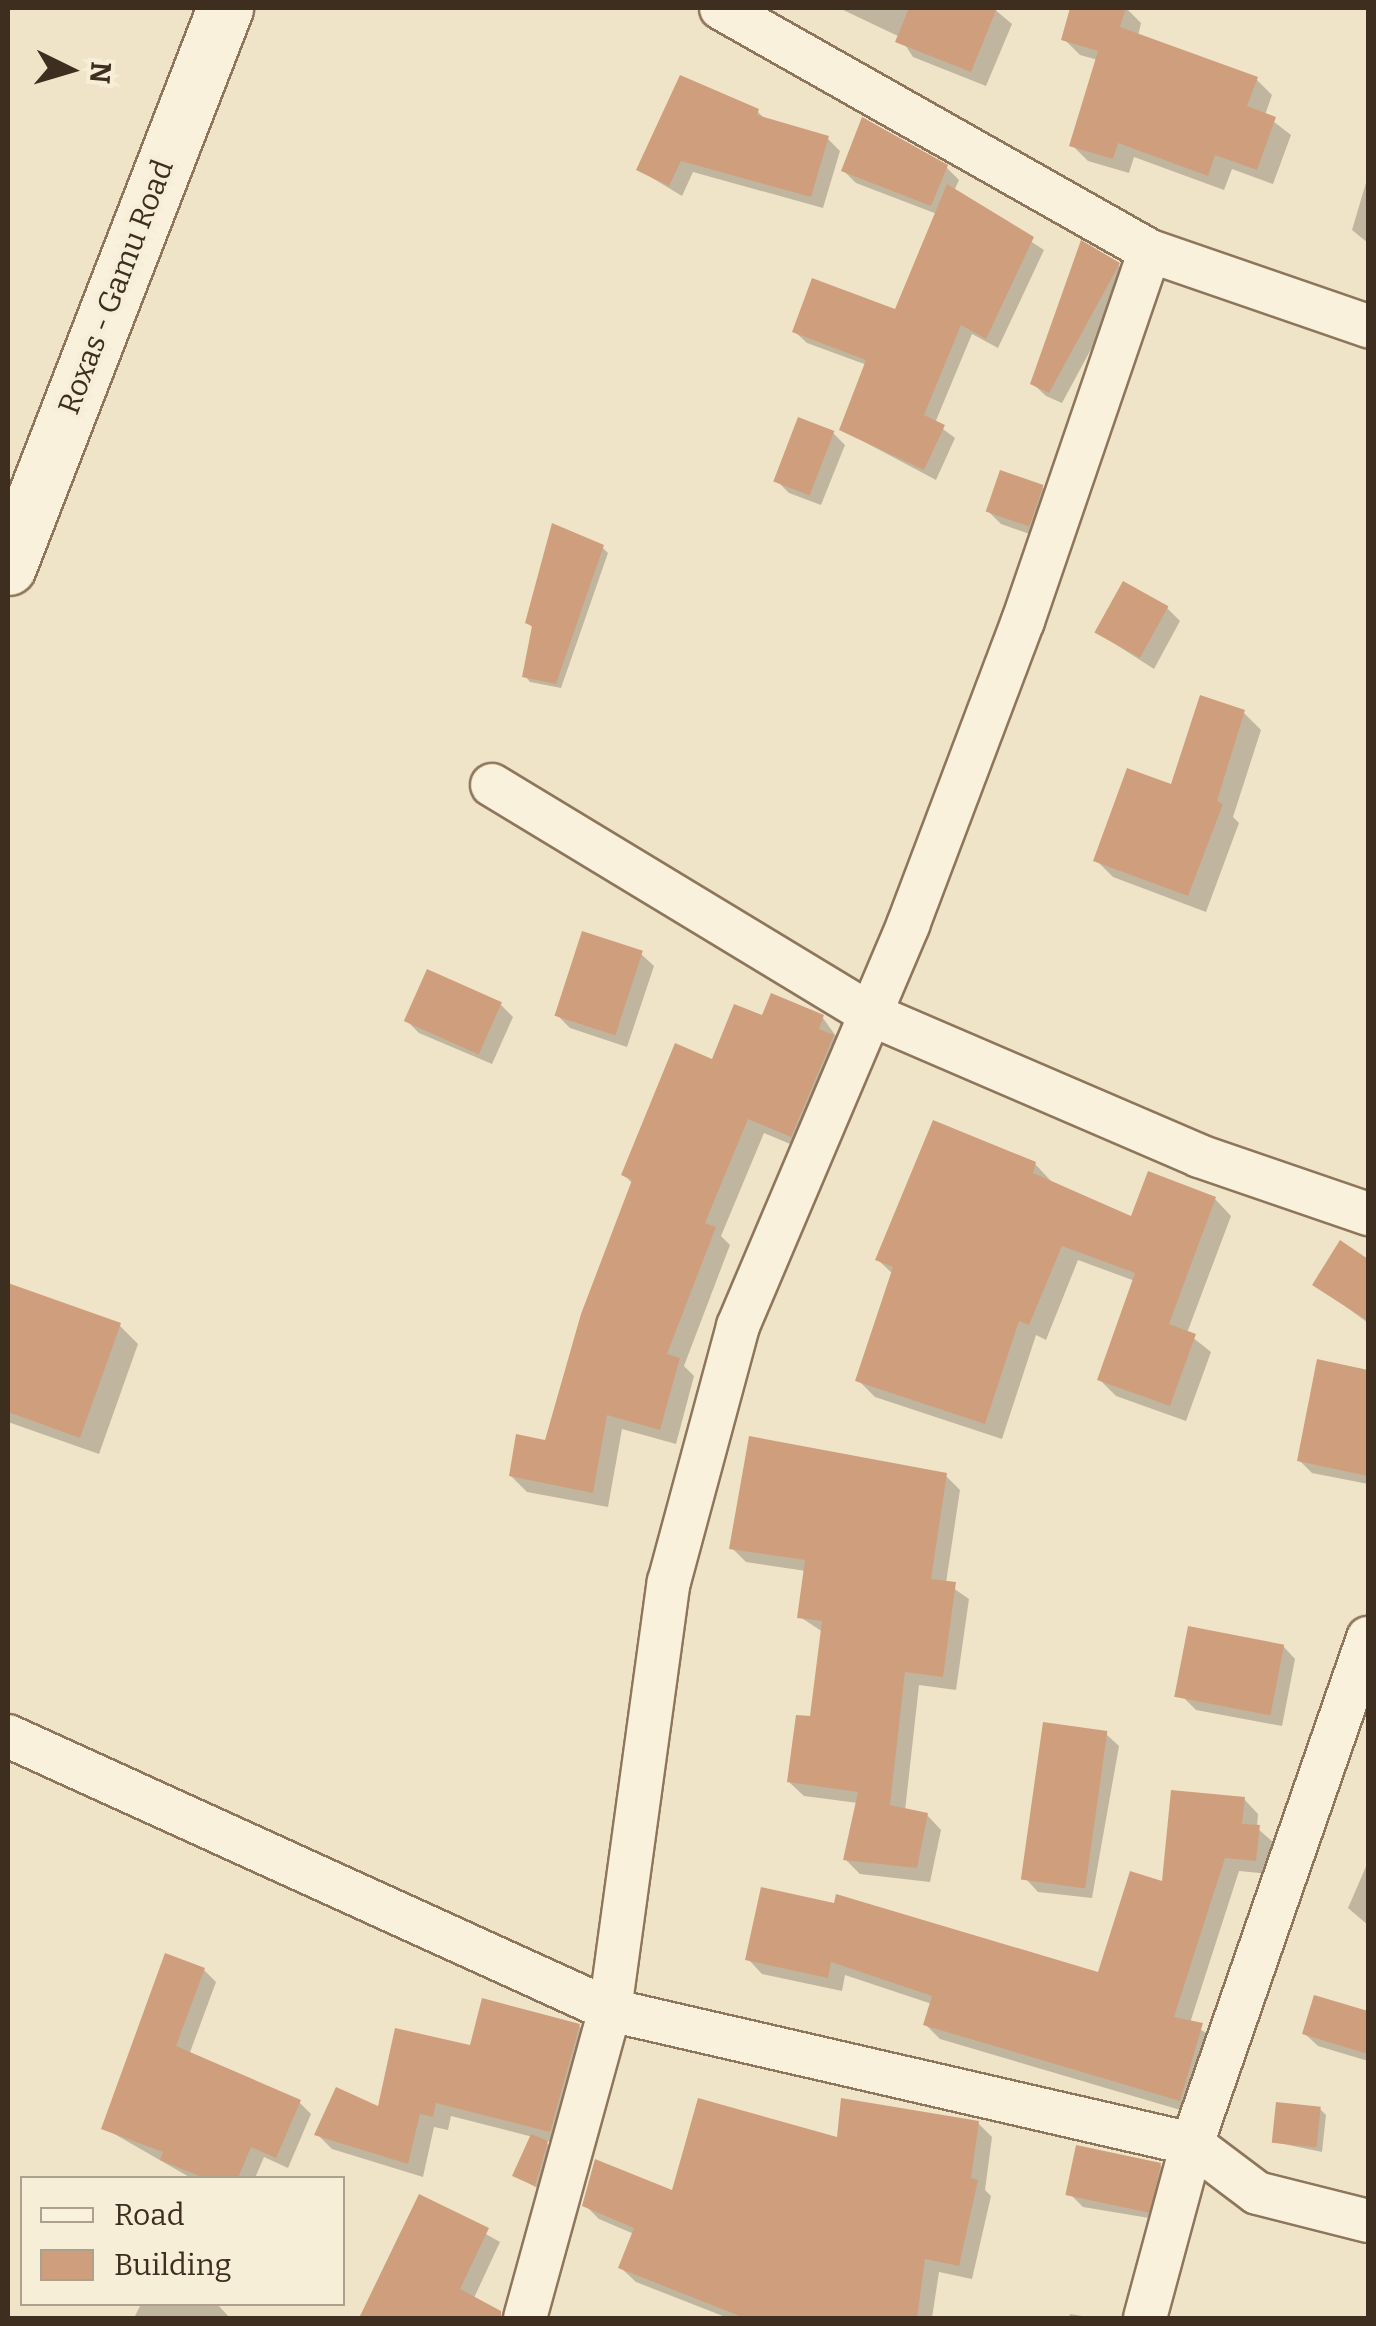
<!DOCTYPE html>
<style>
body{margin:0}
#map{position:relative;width:1376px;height:2326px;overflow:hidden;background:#f0e4c8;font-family:Bitter,serif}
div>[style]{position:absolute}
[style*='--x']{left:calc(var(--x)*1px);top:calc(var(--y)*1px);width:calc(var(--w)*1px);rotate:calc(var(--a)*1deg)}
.shadow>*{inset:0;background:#0003}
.building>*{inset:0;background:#cf9f7d;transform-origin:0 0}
.roads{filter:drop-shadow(2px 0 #8d765c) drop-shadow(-2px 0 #8d765c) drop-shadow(0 2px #8d765c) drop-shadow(0 -2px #8d765c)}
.street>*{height:42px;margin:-21px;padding:0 21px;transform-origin:21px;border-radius:21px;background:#faf1dc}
.secondary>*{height:55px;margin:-27.5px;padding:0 27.5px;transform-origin:27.5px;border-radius:27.5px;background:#faf1dc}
span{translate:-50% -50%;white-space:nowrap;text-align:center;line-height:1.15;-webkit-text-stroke:8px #f7eed8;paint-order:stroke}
.street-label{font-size:30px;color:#3d2e20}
.frame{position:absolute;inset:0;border:10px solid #3d2e20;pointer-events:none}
.legend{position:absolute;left:20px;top:2176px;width:325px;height:130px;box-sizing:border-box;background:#f7eed8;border:2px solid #ada18e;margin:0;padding:12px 18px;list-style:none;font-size:30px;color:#3d2e20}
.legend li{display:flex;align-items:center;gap:20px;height:50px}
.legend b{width:50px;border:2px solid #ada18e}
.north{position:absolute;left:20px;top:20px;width:100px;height:100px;-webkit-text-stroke:8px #f7eed8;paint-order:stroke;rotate:95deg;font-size:28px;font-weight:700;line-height:40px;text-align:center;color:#3d2e20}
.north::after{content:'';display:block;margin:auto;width:35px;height:45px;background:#3d2e20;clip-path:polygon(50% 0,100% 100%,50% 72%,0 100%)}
</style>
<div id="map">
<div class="shadow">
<i style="clip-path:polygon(839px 8px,993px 8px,1012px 24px,986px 86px,913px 57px,900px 37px)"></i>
<i style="clip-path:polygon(1073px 8px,1126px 8px,1141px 23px,1138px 36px,1256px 79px,1272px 95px,1265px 115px,1291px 135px,1273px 184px,1232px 169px,1224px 190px,1134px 157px,1129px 173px,1088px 161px,1072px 145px,1098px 60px,1080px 55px,1064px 39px)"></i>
<i style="clip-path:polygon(757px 111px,766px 120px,828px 139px,840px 151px,823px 208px,693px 172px,682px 196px,639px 170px)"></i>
<i style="clip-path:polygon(946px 167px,959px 180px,954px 191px,1044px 250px,998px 348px,972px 334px,935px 423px,955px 438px,936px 480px,842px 430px,867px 365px,807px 343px,795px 332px,897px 312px,937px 214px,856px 183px,844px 171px)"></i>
<i style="clip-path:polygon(1368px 176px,1368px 243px,1352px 230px)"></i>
<i style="clip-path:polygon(1118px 265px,1130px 277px,1062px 403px,1046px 396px,1033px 384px)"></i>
<i style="clip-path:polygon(833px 433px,845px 445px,821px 505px,789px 493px,776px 480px)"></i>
<i style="clip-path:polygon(1042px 487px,1054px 500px,1041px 538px,1001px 524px,988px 511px)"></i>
<i style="clip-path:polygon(602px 547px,608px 553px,561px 688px,530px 682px,525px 676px,534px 629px,528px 623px)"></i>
<i style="clip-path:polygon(1167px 608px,1180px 621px,1154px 669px,1098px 633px)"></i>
<i style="clip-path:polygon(1244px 713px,1261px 730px,1233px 817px,1239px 823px,1206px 912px,1113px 877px,1096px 860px)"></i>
<i style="clip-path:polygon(641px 954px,654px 966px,627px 1047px,570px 1028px,558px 1016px)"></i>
<i style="clip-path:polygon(501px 1005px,513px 1017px,492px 1064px,419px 1033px,407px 1021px)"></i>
<i style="clip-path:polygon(823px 1018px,848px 1053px,807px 1151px,764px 1133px,721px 1236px,730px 1245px,684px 1366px,694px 1376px,676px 1444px,622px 1429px,608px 1507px,527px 1492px,511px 1476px,547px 1442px,633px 1184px,624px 1175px,714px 1062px,763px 1019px)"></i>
<i style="clip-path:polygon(1035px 1164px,1051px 1181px,1132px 1219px,1215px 1199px,1231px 1216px,1187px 1333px,1211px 1352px,1186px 1421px,1116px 1396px,1099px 1379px,1135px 1281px,1078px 1260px,1046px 1340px,1036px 1335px,1002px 1439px,875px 1397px,858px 1380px,893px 1274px,878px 1260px)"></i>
<i style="clip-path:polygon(1341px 1244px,1368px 1262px,1368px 1323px,1315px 1284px)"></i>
<i style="clip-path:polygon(8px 1286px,119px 1325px,138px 1344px,99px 1454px,8px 1422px)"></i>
<i style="clip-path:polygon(1319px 1362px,1368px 1373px,1368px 1484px,1312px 1473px,1299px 1460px)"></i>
<i style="clip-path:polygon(945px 1475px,960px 1490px,946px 1583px,969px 1599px,956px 1690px,919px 1685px,905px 1811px,927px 1815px,941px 1830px,930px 1882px,860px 1874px,846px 1860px,858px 1803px,804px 1796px,789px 1782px,812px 1719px,823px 1632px,800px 1617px,806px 1571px,746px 1562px,732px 1548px)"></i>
<i style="clip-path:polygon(1283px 1646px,1295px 1659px,1282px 1726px,1196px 1710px,1183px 1697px)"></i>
<i style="clip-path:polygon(1106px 1734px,1119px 1746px,1092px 1898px,1038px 1892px,1026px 1879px)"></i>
<i style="clip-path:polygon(1244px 1799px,1258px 1814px,1257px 1828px,1273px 1842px,1270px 1874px,1239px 1871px,1190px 2023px,1216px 2039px,1194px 2114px,940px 2039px,926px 2025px,932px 2004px,845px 1975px,842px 1991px,762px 1974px,748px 1959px,763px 1890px,1100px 1975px,1164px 1884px)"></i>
<i style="clip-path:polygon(1368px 1862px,1368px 1925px,1348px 1908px)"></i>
<i style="clip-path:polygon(204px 1970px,216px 1982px,189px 2055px,299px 2102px,311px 2114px,288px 2168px,264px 2157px,255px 2178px,191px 2178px,104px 2128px)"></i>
<i style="clip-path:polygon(1315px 1998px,1368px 2013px,1368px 2061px,1318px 2046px,1305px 2034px)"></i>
<i style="clip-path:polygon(579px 2026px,594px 2041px,565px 2145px,544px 2140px,552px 2149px,541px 2190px,515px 2176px,533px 2137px,451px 2116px,448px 2130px,434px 2127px,423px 2177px,332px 2149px,317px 2134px,380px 2109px,472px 2048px)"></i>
<i style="clip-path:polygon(1320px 2109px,1326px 2115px,1322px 2152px,1274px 2142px)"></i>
<i style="clip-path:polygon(978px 2123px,992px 2137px,985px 2190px,991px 2196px,972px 2279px,939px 2272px,932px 2318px,728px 2318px,636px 2282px,621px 2268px,634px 2234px,599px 2219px,585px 2205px,674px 2194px,839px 2140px)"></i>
<i style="clip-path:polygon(1160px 2165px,1172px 2177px,1161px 2220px,1083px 2207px,1070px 2194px)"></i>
<i style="clip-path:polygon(420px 2197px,500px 2242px,473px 2300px,482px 2309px,477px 2318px,361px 2318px)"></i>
<i style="clip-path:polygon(141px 2304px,217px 2304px,230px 2318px,134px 2318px)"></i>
<i style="clip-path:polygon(1070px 2314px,1095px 2318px,1069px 2318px)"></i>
</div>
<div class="building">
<i style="clip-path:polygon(909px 8px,997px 8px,971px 72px,895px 42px)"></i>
<i style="clip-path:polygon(1070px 8px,1126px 8px,1120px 27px,1258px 77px,1247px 106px,1276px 117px,1257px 170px,1215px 155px,1208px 176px,1118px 143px,1113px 159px,1069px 146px,1098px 51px,1061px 40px)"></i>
<i style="clip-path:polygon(680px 75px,759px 109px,757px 115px,829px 136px,811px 197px,681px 161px,669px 186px,636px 170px)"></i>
<i style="clip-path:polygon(862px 117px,948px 165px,931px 206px,841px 171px)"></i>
<i style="clip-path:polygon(947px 184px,1034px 237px,986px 339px,961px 325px,924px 415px,945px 425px,924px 470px,839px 430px,866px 360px,792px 332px,812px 278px,895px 309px)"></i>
<i style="clip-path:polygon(1081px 240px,1120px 263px,1049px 393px,1030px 384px)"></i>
<i style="left:798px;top:417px;width:39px;height:69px;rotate:21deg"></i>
<i style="left:1000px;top:470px;width:46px;height:44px;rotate:19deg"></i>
<i style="clip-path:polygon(552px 523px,604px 545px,556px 684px,522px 677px,532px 626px,525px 623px)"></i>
<i style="left:1123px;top:581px;width:52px;height:59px;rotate:29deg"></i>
<i style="clip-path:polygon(1200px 695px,1245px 710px,1217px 801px,1223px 804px,1188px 896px,1093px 861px,1127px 768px,1171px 784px)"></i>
<i style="left:582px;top:931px;width:64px;height:89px;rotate:18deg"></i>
<i style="left:427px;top:969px;width:82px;height:57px;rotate:24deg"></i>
<i style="clip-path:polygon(771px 993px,824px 1015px,819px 1029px,834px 1035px,791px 1137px,748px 1119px,705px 1223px,716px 1227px,667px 1354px,680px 1358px,660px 1430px,607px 1415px,593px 1493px,509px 1476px,516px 1434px,545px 1440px,581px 1314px,632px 1180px,621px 1175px,675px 1043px,712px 1059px,734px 1004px,762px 1015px)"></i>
<i style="clip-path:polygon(933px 1120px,1036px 1162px,1033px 1173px,1131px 1216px,1148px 1171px,1216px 1197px,1169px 1324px,1196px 1334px,1170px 1406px,1097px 1380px,1135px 1273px,1062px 1246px,1029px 1325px,1019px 1321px,985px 1424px,855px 1381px,893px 1267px,875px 1260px)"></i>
<i style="clip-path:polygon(1340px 1240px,1368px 1259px,1368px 1321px,1312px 1285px)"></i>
<i style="clip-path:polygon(8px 1283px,121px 1323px,80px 1438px,8px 1412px)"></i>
<i style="clip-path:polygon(1317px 1359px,1368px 1370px,1368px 1476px,1297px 1461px)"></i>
<i style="clip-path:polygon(749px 1436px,947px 1473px,931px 1579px,956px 1582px,943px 1677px,905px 1672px,890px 1805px,928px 1813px,917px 1868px,843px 1860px,858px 1792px,787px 1782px,796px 1715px,810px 1716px,822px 1621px,797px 1618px,805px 1560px,729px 1549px)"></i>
<i style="left:1188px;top:1626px;width:98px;height:72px;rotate:11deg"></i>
<i style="left:1043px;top:1722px;width:65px;height:159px;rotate:8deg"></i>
<i style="clip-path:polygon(1171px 1790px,1245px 1797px,1242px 1824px,1260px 1825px,1256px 1861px,1225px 1858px,1174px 2017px,1203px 2023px,1180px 2101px,923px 2025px,932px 1996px,831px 1962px,828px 1978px,745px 1960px,761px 1887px,834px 1903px,836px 1894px,1098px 1972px,1130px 1871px,1162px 1881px)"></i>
<i style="clip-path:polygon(165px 1953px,205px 1968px,176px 2046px,301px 2100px,276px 2158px,251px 2147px,238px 2178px,204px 2178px,160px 2160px,163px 2152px,101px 2129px)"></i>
<i style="clip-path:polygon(1314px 1995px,1368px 2011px,1368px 2054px,1302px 2034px)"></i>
<i style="clip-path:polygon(482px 1998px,580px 2024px,550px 2132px,436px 2103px,433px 2117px,420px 2114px,408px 2164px,314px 2135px,336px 2087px,378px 2106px,395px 2028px,470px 2045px)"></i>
<i style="clip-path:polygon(698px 2098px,837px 2137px,841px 2098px,979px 2121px,971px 2178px,978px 2180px,959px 2266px,925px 2259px,917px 2318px,745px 2318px,618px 2268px,634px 2228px,582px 2206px,595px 2159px,672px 2190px)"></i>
<i style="left:1276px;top:2102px;width:45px;height:41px;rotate:6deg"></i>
<i style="clip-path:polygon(531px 2134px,548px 2141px,535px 2186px,512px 2176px)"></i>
<i style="left:1076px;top:2145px;width:87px;height:51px;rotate:12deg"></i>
<i style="clip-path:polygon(419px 2194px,489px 2228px,460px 2289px,501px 2311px,501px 2318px,359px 2318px)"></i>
</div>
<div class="roads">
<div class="street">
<i style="--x:1150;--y:251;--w:231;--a:19"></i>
<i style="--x:492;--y:785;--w:442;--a:31.2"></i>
<i style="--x:870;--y:1014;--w:358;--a:23.3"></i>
<i style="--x:1199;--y:1156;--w:179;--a:18.9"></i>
<i style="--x:8;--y:1736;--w:661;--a:24.47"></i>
<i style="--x:610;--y:2010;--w:597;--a:12.97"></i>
<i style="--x:1192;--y:2144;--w:81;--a:37"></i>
<i style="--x:1257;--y:2193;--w:114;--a:14.2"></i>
<i style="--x:525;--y:2318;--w:320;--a:-74.6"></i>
<i style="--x:610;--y:2010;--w:432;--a:-82.2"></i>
<i style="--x:669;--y:1582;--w:265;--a:-74.9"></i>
<i style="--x:738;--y:1326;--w:436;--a:-67"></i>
<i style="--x:908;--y:925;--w:325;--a:-69.3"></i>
<i style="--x:1023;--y:621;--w:391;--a:-71.1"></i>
<i style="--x:1150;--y:251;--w:493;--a:-150.5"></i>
<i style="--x:1145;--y:2318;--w:180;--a:-74.9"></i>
<i style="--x:1192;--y:2144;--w:536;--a:-70.82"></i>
</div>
<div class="secondary">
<i style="--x:8;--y:567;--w:600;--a:-68.78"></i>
</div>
</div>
<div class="street-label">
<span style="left:116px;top:287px;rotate:-69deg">Roxas - Gamu Road</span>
</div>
<div class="frame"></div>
<ul class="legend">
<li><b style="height:12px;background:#faf1dc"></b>Road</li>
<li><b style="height:28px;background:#cf9f7d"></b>Building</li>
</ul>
<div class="north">N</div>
</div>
